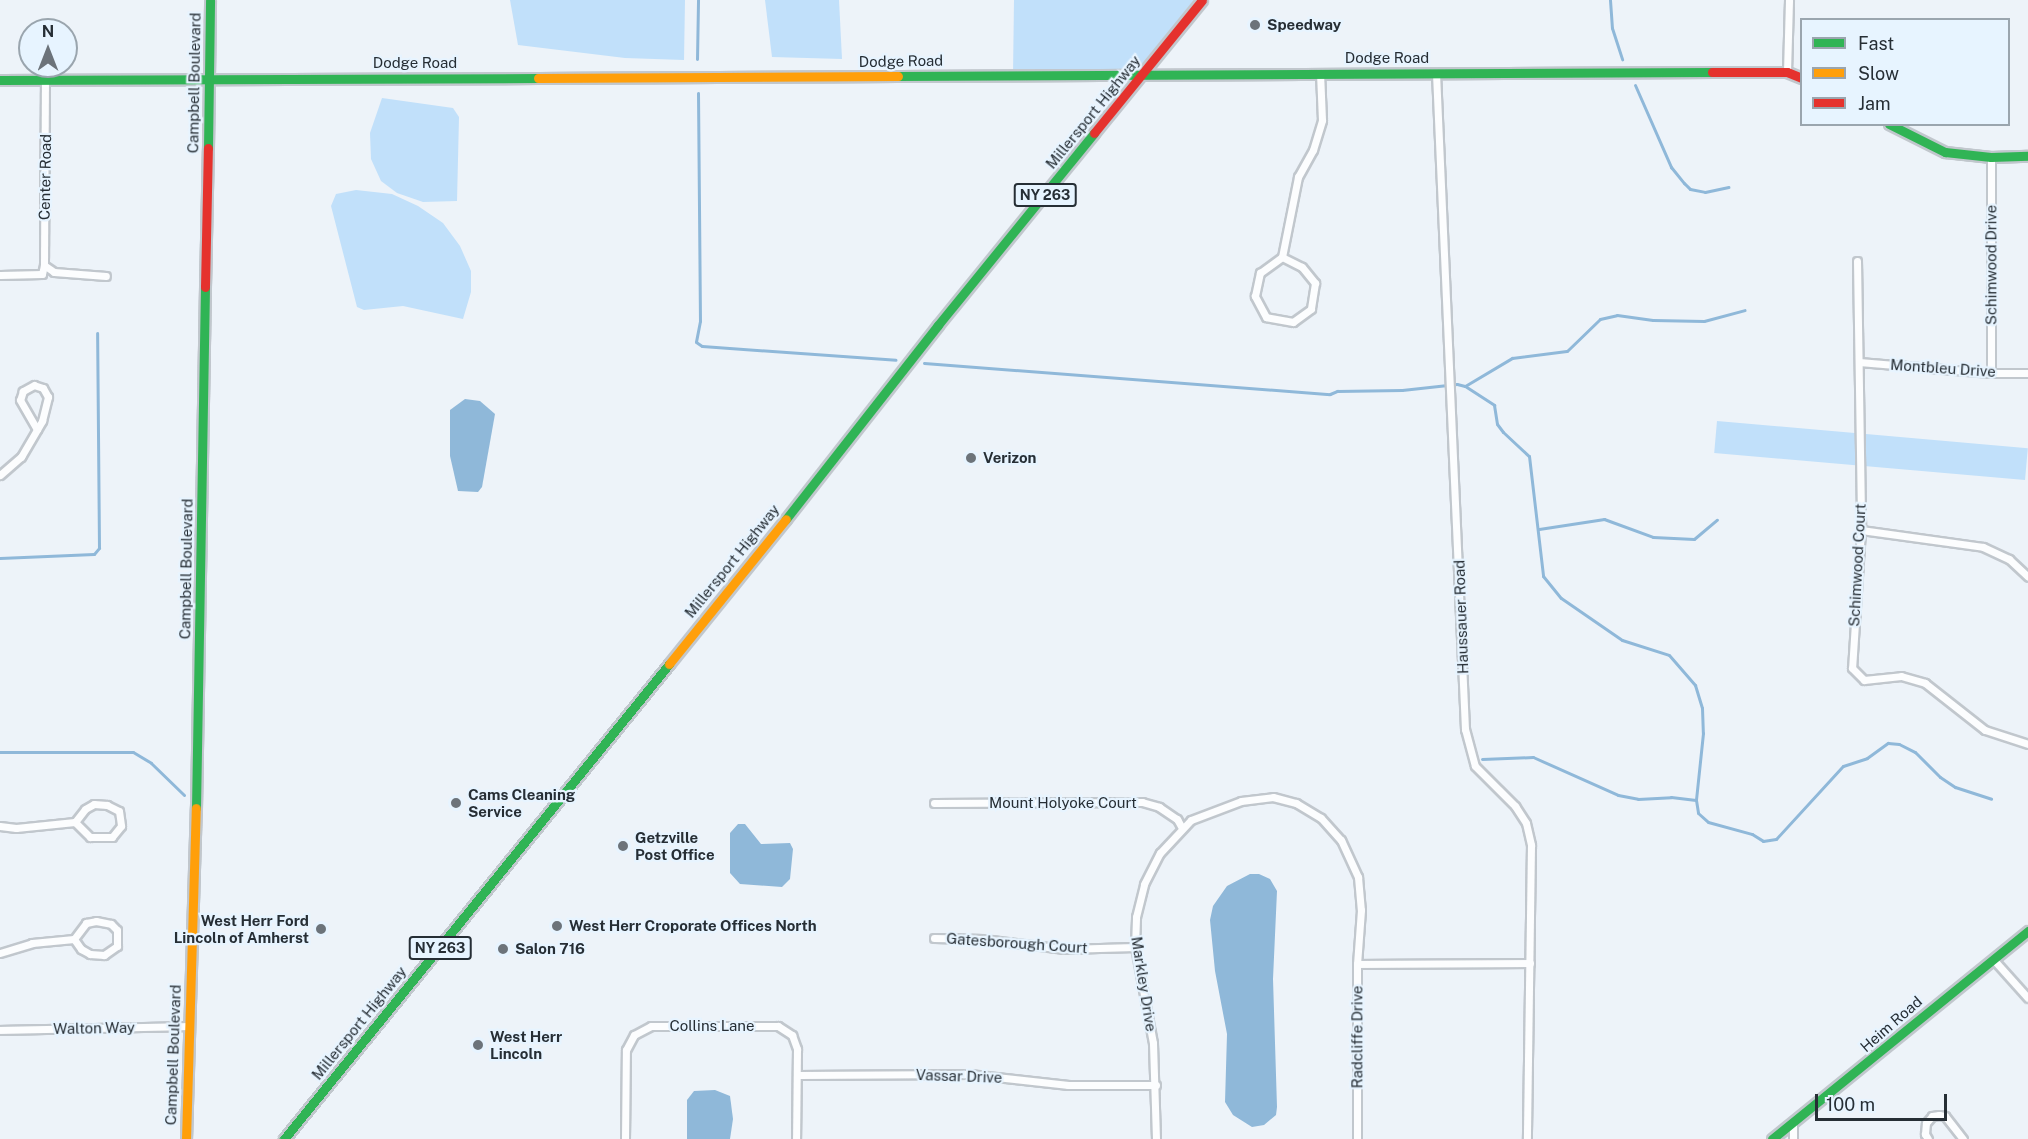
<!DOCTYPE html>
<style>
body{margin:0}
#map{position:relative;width:2028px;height:1139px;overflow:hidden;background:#edf3f9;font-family:"Public Sans",sans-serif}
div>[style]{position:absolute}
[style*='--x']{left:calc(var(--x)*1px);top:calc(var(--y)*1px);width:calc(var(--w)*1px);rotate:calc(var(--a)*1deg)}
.green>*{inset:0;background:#c1e0fa;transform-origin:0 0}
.water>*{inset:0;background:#8fb8d9}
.stream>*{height:3px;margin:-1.5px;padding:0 1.5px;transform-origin:1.5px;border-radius:1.5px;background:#8fb8d9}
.roads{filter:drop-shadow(2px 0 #c1c7cd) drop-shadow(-2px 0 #c1c7cd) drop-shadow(0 2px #c1c7cd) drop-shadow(0 -2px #c1c7cd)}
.street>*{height:7px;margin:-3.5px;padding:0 3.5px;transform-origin:3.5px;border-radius:3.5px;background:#fcfdfe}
.fast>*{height:9px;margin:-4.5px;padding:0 4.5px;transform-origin:4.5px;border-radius:4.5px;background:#30b455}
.slow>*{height:9px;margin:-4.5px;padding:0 4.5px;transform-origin:4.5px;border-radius:4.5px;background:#ff9f0a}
.jam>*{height:9px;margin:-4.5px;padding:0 4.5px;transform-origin:4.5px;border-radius:4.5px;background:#e5322d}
.dots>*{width:16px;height:16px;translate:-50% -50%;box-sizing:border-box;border:3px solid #e7f4ff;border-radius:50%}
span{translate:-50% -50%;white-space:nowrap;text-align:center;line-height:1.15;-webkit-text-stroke:4.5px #e7f4ff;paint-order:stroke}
.shield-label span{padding:2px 4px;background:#e7f4ff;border:2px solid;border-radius:4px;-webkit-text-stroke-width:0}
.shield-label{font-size:14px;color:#262e35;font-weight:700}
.poi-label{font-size:15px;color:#262e35;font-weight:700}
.left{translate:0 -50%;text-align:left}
.right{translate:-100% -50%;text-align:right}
.street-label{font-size:15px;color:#262e35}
.legend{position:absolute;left:1800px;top:18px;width:210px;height:108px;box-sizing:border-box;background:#e7f4ff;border:2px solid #9aa5ae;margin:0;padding:8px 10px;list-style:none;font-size:18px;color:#262e35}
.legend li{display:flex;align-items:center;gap:12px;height:30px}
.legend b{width:30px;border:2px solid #9aa5ae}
.north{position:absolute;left:18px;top:18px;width:60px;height:60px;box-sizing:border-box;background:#e7f4ff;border:2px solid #9aa5ae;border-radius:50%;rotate:0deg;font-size:16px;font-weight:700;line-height:24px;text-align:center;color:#262e35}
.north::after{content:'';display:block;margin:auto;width:21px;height:27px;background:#6c737a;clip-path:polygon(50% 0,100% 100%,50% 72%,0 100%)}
.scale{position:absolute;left:1815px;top:1094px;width:132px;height:27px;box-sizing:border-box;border:3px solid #262e35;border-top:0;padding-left:8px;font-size:18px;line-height:21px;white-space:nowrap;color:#262e35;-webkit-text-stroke:4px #e7f4ff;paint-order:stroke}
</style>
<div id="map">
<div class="green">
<i style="clip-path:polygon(510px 0,685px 0,684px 60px,625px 58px,518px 45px)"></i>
<i style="clip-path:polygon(765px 0,839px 0,842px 59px,772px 57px)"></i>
<i style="clip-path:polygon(1014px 0,1203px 0,1143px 74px,1013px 75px)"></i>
<i style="clip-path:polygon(382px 98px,453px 108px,459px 117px,457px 201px,423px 202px,397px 193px,381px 181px,371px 159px,370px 133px)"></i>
<i style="clip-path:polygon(356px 190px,392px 194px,418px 206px,443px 223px,460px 246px,471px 271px,471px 292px,463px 319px,403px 306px,364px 310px,357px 307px,331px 206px,336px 194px)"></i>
<i style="left:1717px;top:421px;width:312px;height:32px;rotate:5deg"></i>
</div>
<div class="water">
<i style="clip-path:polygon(465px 399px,480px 401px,495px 414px,482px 487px,478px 492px,458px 491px,450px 456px,450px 410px)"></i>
<i style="clip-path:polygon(738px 824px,745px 824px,761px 844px,790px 843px,793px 849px,790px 879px,782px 887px,740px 884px,730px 873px,730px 833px)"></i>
<i style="clip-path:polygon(1250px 874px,1259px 874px,1270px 879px,1277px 891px,1273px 979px,1277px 1107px,1276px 1115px,1264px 1125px,1252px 1127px,1233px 1115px,1225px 1102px,1227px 1034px,1215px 971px,1210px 920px,1213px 906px,1227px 886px)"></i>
<i style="clip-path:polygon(715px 1090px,730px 1096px,733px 1119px,730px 1139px,687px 1139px,687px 1100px,694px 1091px)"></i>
</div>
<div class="stream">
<i style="--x:1610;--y:0;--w:28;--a:86"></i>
<i style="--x:1612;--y:28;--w:33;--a:72"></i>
<i style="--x:697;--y:59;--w:59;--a:-89"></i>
<i style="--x:1635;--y:85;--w:90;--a:66.3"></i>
<i style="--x:1671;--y:167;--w:21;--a:51"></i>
<i style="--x:1684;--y:183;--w:8;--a:45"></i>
<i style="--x:1690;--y:189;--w:15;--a:11"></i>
<i style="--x:1705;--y:192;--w:24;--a:-12"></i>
<i style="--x:698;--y:93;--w:228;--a:89.5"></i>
<i style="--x:700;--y:321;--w:21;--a:101"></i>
<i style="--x:696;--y:342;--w:7;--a:34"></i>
<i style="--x:702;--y:346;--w:194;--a:4.1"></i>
<i style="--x:924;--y:363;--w:407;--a:4.4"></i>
<i style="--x:1330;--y:394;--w:8;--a:-23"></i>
<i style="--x:1337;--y:391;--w:65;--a:-0.9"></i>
<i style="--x:1402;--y:390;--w:55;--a:-6.2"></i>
<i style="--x:1457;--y:384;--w:8;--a:14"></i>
<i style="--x:1465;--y:386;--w:35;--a:33"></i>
<i style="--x:1494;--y:405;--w:19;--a:81"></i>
<i style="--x:1497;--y:424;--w:10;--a:53"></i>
<i style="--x:1503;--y:432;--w:35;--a:43"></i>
<i style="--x:1529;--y:456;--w:121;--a:83.3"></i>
<i style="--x:1543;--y:576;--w:28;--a:51"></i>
<i style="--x:1561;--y:598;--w:74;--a:34.5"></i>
<i style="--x:1622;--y:640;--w:49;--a:17.7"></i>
<i style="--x:1669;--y:655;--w:40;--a:49"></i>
<i style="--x:1695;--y:685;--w:24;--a:73"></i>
<i style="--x:1702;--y:708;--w:25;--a:88"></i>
<i style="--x:1703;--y:733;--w:67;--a:96"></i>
<i style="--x:1696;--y:800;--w:13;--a:81"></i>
<i style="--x:1698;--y:813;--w:13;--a:42"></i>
<i style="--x:1708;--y:822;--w:46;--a:15.3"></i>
<i style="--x:1752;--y:834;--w:13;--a:32"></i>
<i style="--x:1763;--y:841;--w:13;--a:-9"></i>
<i style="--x:1776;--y:839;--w:99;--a:-47.5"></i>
<i style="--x:1843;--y:766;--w:25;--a:-18"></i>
<i style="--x:1867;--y:758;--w:26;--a:-36"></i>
<i style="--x:1888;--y:743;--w:11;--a:5"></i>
<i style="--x:1899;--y:744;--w:18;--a:27"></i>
<i style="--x:1915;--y:752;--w:35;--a:45"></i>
<i style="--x:1940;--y:777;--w:18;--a:34"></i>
<i style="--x:1955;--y:787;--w:38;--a:18"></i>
<i style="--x:1465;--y:386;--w:55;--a:-30.8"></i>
<i style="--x:1512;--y:358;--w:55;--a:-7.3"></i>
<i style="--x:1567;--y:351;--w:46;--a:-44.1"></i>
<i style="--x:1600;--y:319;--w:17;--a:-13"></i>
<i style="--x:1617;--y:315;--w:36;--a:8"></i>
<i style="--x:1653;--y:320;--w:51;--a:1.1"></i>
<i style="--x:1704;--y:321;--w:42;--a:-15"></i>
<i style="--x:1539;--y:529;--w:66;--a:-8.7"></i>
<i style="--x:1604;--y:519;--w:52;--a:20.2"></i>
<i style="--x:1653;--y:537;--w:41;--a:2.8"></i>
<i style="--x:1694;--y:539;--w:30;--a:-40"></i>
<i style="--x:0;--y:558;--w:94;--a:-2.4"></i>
<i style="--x:94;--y:554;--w:8;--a:-50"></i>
<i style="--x:99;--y:548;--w:215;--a:-90.5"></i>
<i style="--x:0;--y:752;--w:133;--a:0"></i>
<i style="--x:133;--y:752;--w:21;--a:31"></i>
<i style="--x:151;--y:763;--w:46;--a:44.1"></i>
<i style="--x:1482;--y:759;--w:51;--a:-2.2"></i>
<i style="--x:1533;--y:757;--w:93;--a:24.1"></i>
<i style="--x:1618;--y:795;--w:20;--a:11"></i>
<i style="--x:1638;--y:799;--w:33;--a:-3"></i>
<i style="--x:1671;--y:797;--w:25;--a:7"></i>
</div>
<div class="roads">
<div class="street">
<i style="--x:1787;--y:72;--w:72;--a:-88.4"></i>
<i style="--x:1436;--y:73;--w:657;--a:87.47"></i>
<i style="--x:1465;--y:729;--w:38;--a:75"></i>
<i style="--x:1475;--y:766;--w:57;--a:45"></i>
<i style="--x:1515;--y:806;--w:20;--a:57"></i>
<i style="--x:1526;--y:823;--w:23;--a:77"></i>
<i style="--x:1531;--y:845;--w:294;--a:90.8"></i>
<i style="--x:1991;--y:157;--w:216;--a:90"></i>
<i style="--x:1282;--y:257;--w:22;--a:27"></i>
<i style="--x:1302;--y:267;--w:21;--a:51"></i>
<i style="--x:1315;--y:283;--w:26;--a:99"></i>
<i style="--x:1311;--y:309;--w:22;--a:144"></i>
<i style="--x:1293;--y:322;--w:27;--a:-170"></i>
<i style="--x:1266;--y:317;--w:24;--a:-118"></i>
<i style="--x:1255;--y:296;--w:24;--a:-78"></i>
<i style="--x:1260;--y:273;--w:27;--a:-36"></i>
<i style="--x:1282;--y:257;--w:82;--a:-78.7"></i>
<i style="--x:1298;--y:177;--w:31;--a:-61"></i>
<i style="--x:1313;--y:150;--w:31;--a:-73"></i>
<i style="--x:1322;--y:120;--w:47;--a:-92.4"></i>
<i style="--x:1857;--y:261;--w:269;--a:89.1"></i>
<i style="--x:1861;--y:530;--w:138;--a:93.7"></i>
<i style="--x:1852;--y:668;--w:17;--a:45"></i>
<i style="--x:1864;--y:680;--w:37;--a:-6"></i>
<i style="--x:1901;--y:676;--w:25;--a:16"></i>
<i style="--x:1925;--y:683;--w:76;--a:38.1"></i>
<i style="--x:1985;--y:730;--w:45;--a:18"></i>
<i style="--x:44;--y:265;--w:12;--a:35"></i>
<i style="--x:54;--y:272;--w:52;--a:4.4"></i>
<i style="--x:0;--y:275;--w:42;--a:-1.4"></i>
<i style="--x:42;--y:274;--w:9;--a:-77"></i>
<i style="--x:44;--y:265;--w:186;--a:-89.7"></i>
<i style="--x:1859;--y:362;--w:132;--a:4.8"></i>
<i style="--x:1991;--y:373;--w:37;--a:0"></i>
<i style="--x:0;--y:475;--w:28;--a:-41"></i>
<i style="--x:21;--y:457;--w:42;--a:-59.7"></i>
<i style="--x:42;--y:421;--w:25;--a:-76"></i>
<i style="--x:48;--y:397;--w:10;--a:-119"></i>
<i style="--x:43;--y:388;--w:9;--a:-162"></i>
<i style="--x:34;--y:385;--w:13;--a:151"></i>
<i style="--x:23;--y:391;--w:9;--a:108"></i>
<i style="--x:20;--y:400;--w:34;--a:60"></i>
<i style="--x:1861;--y:530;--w:123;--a:7.9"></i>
<i style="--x:1983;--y:547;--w:29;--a:25"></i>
<i style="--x:2009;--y:559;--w:26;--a:43"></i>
<i style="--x:934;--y:803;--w:208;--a:-0.3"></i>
<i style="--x:1142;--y:802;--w:18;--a:16"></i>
<i style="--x:1159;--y:807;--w:22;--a:34"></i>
<i style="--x:1177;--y:819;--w:10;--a:61"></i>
<i style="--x:94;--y:804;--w:13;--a:4"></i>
<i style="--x:107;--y:805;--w:13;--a:27"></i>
<i style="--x:119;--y:811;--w:15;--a:82"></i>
<i style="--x:121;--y:826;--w:14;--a:129"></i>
<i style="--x:112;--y:837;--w:22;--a:180"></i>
<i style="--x:90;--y:837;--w:21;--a:-135"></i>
<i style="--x:75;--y:822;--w:16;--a:-52"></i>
<i style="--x:85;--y:809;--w:10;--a:-29"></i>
<i style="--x:0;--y:826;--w:16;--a:7"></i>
<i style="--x:16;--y:828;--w:59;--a:-5.8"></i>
<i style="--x:96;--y:921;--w:15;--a:11"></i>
<i style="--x:111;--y:924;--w:8;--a:45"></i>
<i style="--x:117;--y:930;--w:16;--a:90"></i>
<i style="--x:117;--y:946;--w:16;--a:145"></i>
<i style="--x:104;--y:955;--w:14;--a:-176"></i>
<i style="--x:90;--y:954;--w:10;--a:-151"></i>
<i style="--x:81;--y:949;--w:12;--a:-125"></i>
<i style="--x:74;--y:939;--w:20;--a:-53"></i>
<i style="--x:86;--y:923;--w:10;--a:-11"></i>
<i style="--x:934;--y:938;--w:49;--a:1.2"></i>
<i style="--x:983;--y:939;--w:82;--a:7"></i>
<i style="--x:1064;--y:949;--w:71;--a:-1.6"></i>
<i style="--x:0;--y:953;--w:34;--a:-17"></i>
<i style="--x:32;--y:943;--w:42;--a:-5.4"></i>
<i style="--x:1993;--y:959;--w:52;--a:48.1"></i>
<i style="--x:1357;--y:964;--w:173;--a:-0.3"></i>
<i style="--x:0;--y:1030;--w:188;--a:-1.2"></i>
<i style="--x:798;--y:1075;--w:171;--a:-0.3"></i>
<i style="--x:969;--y:1074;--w:100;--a:6.3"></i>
<i style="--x:1068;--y:1085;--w:88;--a:0"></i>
<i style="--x:625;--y:1139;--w:89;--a:-89.4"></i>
<i style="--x:626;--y:1050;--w:17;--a:-62"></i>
<i style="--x:634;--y:1035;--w:19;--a:-28"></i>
<i style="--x:651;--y:1026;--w:127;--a:0"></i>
<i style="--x:778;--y:1026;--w:17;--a:33"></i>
<i style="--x:792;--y:1035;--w:15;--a:70"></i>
<i style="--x:797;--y:1049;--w:90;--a:90.6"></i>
<i style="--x:1156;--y:1139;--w:96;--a:-91.8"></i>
<i style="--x:1153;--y:1043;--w:98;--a:-100.6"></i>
<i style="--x:1135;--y:947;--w:30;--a:-88"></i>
<i style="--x:1136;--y:917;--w:34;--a:-76"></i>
<i style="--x:1144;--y:884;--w:35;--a:-63"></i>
<i style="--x:1160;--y:853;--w:45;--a:-46.8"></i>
<i style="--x:1191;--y:820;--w:53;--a:-20.8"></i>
<i style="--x:1241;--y:801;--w:32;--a:-7"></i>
<i style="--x:1273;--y:797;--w:24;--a:15"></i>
<i style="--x:1296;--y:803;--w:29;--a:31"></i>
<i style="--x:1321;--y:818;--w:30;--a:48"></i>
<i style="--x:1341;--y:840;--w:41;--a:65.3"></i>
<i style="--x:1358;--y:877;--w:33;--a:85"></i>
<i style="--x:1361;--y:910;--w:54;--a:94.2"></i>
<i style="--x:1357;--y:964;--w:175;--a:90"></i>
<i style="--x:1793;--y:1139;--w:17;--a:-90"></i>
<i style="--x:1928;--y:1139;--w:6;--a:-121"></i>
<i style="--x:1925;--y:1134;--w:11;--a:-85"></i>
<i style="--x:1926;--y:1123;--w:9;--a:-49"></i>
<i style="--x:1932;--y:1116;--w:7;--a:-8"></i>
<i style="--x:1939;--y:1115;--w:6;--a:9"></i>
<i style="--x:1945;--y:1116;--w:29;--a:52"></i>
</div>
<div class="fast">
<i style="--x:898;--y:76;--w:814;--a:-0.28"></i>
<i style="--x:0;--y:80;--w:538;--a:-0.21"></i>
<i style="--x:1889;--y:124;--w:63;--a:26.6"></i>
<i style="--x:1945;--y:152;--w:46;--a:6.2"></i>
<i style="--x:1991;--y:157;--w:37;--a:-2"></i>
<i style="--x:208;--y:148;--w:148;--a:-89.2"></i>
<i style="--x:786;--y:519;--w:246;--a:-51.9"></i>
<i style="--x:938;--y:325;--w:247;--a:-50.9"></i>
<i style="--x:196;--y:808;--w:521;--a:-89.01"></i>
<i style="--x:284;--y:1139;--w:611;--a:-50.97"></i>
<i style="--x:1772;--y:1139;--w:330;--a:-39.1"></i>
</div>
<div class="slow">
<i style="--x:538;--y:78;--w:360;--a:-0.3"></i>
<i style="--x:669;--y:664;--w:186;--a:-51.1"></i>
<i style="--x:186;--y:1139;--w:331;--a:-88.3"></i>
</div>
<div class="jam">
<i style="--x:1712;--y:72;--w:75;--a:0"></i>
<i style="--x:1787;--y:72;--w:16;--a:22"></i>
<i style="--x:1094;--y:133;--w:171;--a:-50.9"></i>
<i style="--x:205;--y:287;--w:139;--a:-88.8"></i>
</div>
</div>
<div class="dots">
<i style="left:1255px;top:25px;background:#6c737a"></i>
<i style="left:971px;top:458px;background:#6c737a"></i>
<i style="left:456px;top:803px;background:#6c737a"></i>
<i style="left:623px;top:846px;background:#6c737a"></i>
<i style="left:557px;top:926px;background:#6c737a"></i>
<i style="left:321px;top:929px;background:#6c737a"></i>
<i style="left:503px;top:949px;background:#6c737a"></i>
<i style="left:478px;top:1045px;background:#6c737a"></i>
</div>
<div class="shield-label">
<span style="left:1045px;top:195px">NY 263</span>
<span style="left:440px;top:948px">NY 263</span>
</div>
<div class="poi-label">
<span class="left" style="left:1267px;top:25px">Speedway</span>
<span class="left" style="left:983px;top:458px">Verizon</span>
<span class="left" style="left:468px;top:803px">Cams Cleaning<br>Service</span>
<span class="left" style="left:635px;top:846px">Getzville<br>Post Office</span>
<span class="right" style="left:309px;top:929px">West Herr Ford<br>Lincoln of Amherst</span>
<span class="left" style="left:569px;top:926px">West Herr Croporate Offices North</span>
<span class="left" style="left:515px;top:949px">Salon 716</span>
<span class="left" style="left:490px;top:1045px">West Herr<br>Lincoln</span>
</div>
<div class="street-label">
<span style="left:1387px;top:58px">Dodge Road</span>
<span style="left:901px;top:61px;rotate:-1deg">Dodge Road</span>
<span style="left:415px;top:63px">Dodge Road</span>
<span style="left:194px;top:83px;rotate:-89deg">Campbell Boulevard</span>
<span style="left:1093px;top:112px;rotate:-51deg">Millersport Highway</span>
<span style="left:45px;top:177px;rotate:-89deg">Center Road</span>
<span style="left:1991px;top:265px;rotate:-90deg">Schimwood Drive</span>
<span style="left:1943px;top:368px;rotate:4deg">Montbleu Drive</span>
<span style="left:732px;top:561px;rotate:-51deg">Millersport Highway</span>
<span style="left:1857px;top:565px;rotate:-87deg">Schimwood Court</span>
<span style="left:186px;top:569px;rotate:-89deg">Campbell Boulevard</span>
<span style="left:1461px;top:617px;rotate:-92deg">Haussauer Road</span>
<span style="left:1063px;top:803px">Mount Holyoke Court</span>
<span style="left:1017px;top:943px;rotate:4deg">Gatesborough Court</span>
<span style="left:1144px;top:984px;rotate:81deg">Markley Drive</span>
<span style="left:359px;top:1023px;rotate:-51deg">Millersport Highway</span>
<span style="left:1891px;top:1024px;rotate:-41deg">Heim Road</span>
<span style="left:712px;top:1026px">Collins Lane</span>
<span style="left:94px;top:1028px;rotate:-1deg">Walton Way</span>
<span style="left:1357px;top:1037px;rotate:-90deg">Radcliffe Drive</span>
<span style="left:173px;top:1055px;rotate:-88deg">Campbell Boulevard</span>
<span style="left:959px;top:1076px;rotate:2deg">Vassar Drive</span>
</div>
<ul class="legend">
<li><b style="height:8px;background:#30b455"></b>Fast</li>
<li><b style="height:8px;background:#ff9f0a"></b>Slow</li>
<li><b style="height:8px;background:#e5322d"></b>Jam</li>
</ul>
<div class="north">N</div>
<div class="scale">100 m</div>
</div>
